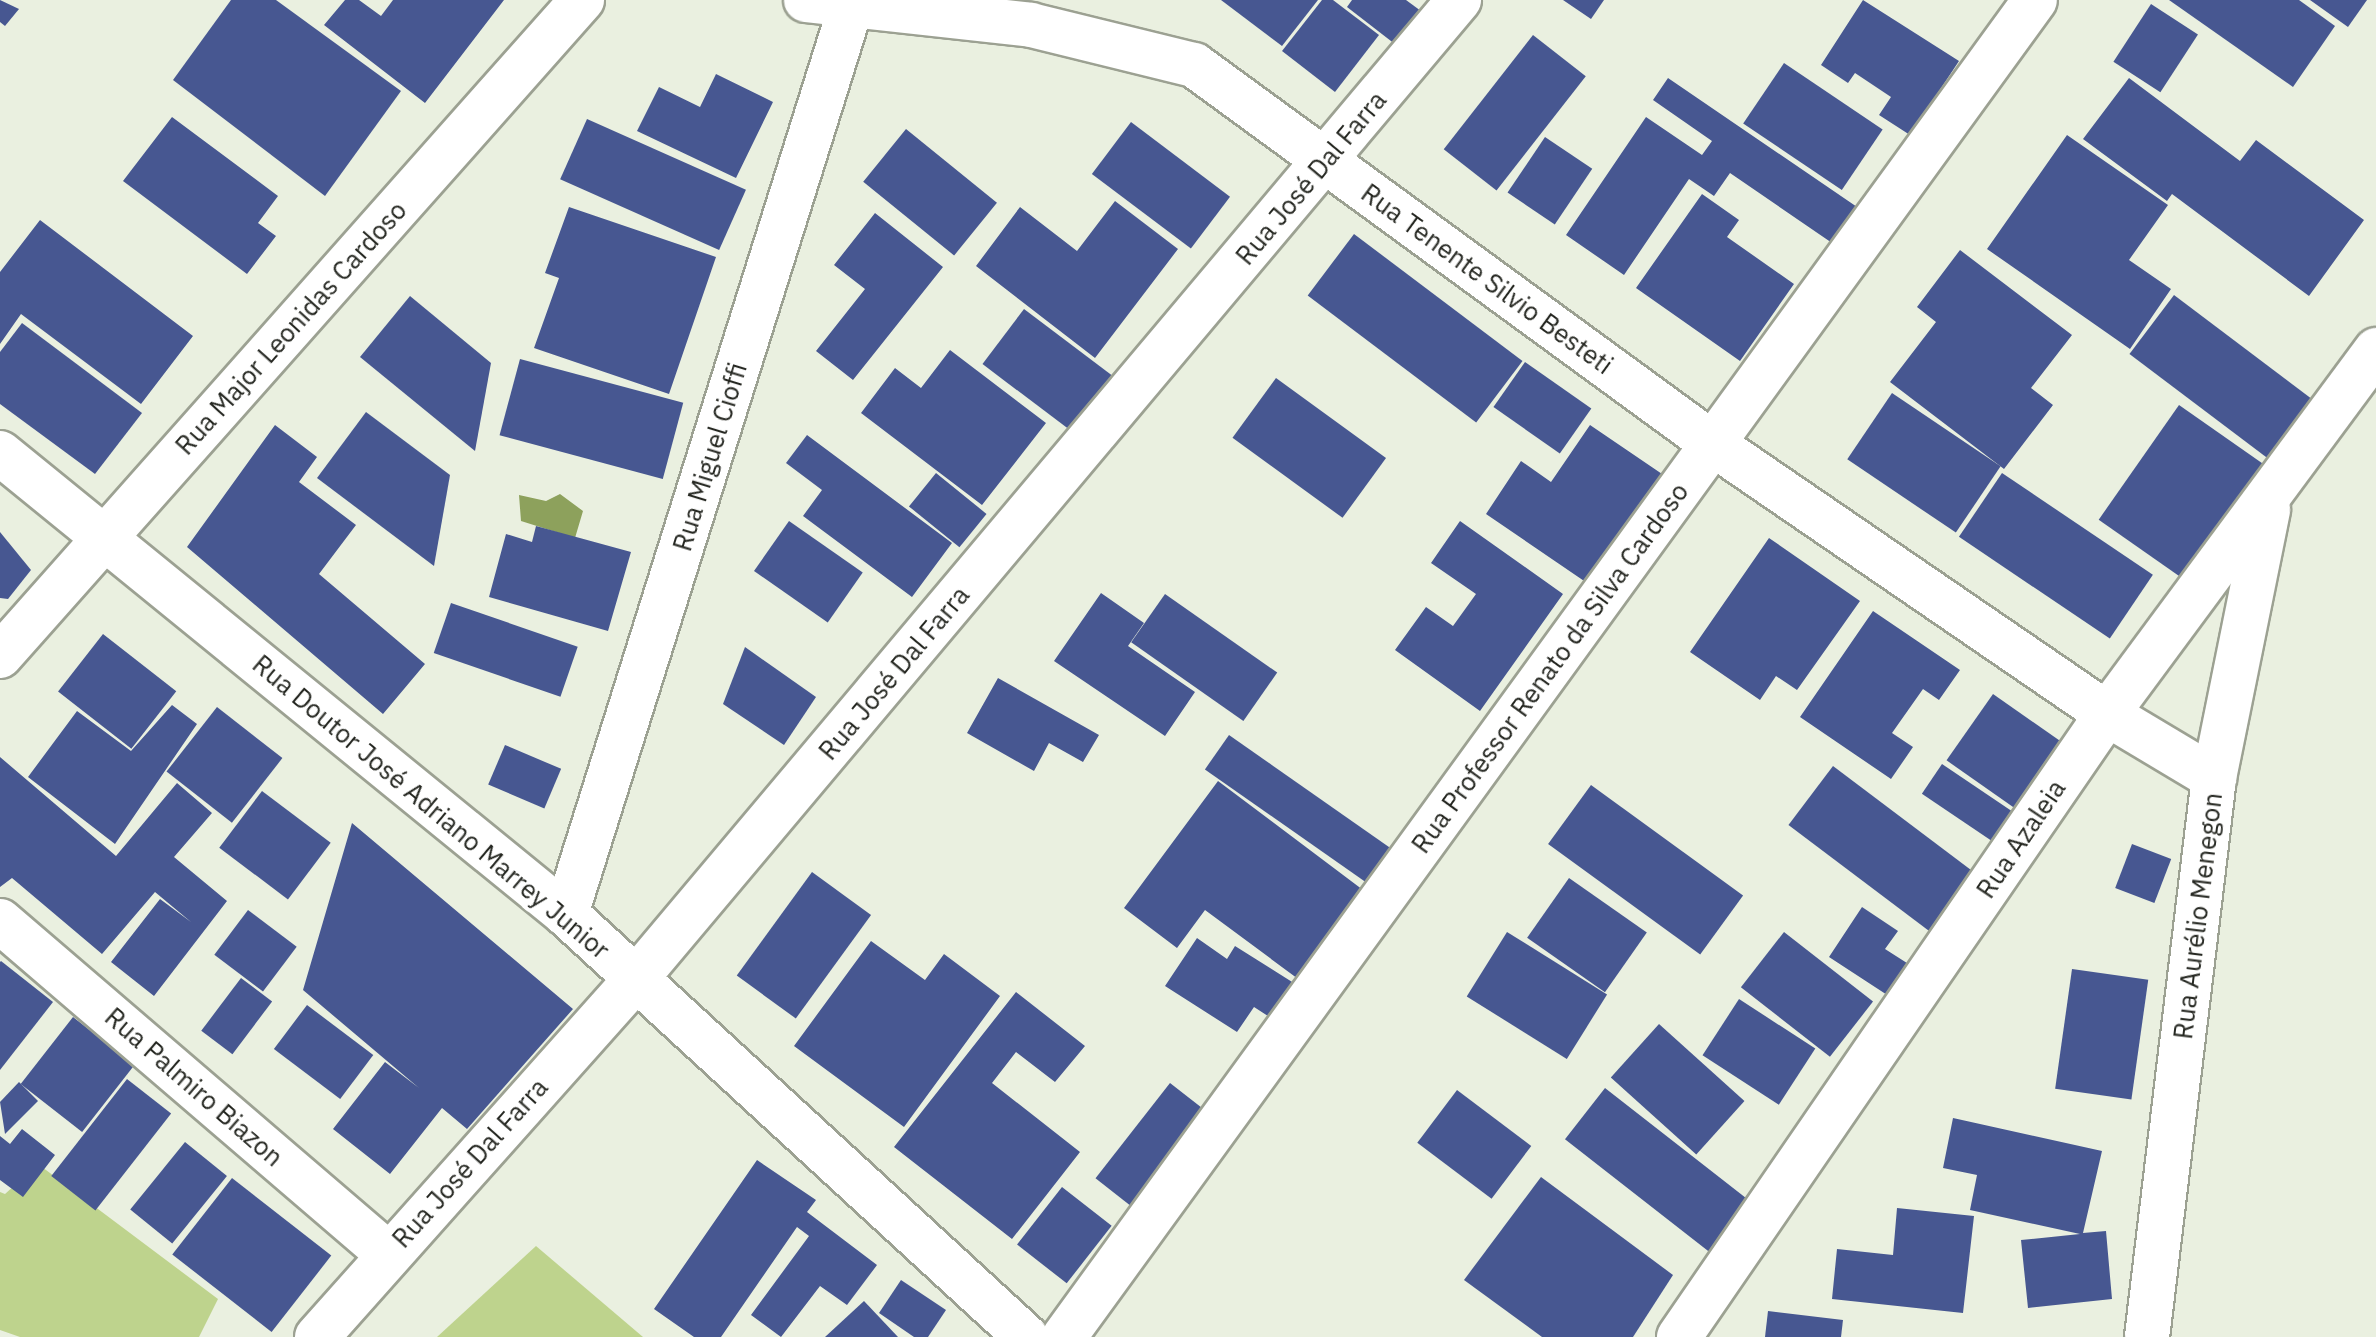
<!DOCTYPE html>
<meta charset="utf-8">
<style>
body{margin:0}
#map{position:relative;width:2376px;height:1337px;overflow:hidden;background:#eaf0e0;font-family:"IBM Plex Sans",sans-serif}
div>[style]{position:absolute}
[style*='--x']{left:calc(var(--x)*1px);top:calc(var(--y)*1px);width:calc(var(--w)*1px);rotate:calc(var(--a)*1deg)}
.green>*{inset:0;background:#bed38d}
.water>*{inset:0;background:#8da15c}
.building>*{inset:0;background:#475791;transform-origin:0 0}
.roads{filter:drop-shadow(2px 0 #9ca192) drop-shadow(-2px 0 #9ca192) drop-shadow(0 2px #9ca192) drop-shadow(0 -2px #9ca192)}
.minor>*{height:44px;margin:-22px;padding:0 22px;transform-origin:22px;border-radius:22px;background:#fff}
span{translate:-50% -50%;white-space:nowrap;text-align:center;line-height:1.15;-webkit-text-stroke:8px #fff;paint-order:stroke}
.street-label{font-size:26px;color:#262822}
</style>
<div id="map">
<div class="green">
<i style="clip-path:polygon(38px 1164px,218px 1299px,199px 1337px,20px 1337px,0 1330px,0 1192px,5px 1194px)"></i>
<i style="clip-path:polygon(536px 1246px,643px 1337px,437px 1337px)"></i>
</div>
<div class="water">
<i style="clip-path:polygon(560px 494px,583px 511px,575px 538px,521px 521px,519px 495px,546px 501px)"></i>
</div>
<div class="building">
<i style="clip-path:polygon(0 0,19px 9px,5px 26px,0 22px)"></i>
<i style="clip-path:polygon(231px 0,276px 0,401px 91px,325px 196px,173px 80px)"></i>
<i style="clip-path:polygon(345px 0,359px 0,381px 16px,393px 0,504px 0,425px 103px,324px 25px)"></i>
<i style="clip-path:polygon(1221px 0,1318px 0,1282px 46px)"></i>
<i style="clip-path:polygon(1322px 0,1333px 0,1379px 35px,1335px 92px,1282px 51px)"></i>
<i style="clip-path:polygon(1352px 0,1406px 0,1425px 14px,1400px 48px,1347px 7px)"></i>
<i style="clip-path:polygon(1563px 0,1604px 0,1591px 19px)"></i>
<i style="clip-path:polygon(1863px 0,1959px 61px,1910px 135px,1879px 115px,1891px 97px,1855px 73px,1848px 83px,1821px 65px)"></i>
<i style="clip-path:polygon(2169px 0,2299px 0,2335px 26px,2293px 87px)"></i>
<i style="clip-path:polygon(2310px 0,2367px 0,2348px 27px)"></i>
<i style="left:2151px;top:4px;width:56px;height:69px;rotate:33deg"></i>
<i style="left:1533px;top:35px;width:67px;height:145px;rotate:38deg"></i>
<i style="left:1784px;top:63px;width:119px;height:73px;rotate:34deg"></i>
<i style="clip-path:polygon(716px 74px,773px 102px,736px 178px,637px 131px,659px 87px,700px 107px)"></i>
<i style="clip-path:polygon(1668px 78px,1860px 209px,1835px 245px,1730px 173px,1714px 196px,1689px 179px,1624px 275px,1566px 235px,1646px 117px,1702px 155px,1712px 141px,1653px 100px)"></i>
<i style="clip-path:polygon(2129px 78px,2240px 161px,2256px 140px,2364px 220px,2309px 296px,2172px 194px,2167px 201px,2083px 139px)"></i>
<i style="clip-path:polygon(172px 117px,278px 196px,258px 223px,276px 236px,247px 274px,123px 181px)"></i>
<i style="left:587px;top:119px;width:174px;height:66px;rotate:24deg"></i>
<i style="left:1131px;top:122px;width:124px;height:65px;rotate:37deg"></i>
<i style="left:906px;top:129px;width:117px;height:68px;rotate:39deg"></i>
<i style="clip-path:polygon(2067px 135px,2168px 205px,2129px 260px,2171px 289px,2130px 349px,1987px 249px)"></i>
<i style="left:1545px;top:137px;width:57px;height:67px;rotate:34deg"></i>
<i style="clip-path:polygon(1702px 194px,1739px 220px,1727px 237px,1794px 284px,1740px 361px,1636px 288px)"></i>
<i style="clip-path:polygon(1115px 201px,1178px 249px,1095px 358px,976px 266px,1020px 207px,1077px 251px)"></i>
<i style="clip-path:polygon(569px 207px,716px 257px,669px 394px,534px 348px,559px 278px,545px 273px)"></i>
<i style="clip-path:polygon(875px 213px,943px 267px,853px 380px,816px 351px,865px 289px,834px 265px)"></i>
<i style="clip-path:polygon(40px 220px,193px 336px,141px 404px,21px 314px,0 344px,0 272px)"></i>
<i style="left:1354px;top:234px;width:211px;height:77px;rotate:37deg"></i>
<i style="clip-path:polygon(1960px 250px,2072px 335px,2031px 388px,2053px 405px,2004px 469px,1890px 382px,1936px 322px,1917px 307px)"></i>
<i style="left:2174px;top:295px;width:183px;height:74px;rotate:37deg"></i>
<i style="clip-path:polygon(410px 296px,491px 363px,475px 451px,360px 357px)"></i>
<i style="left:1024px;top:309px;width:112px;height:69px;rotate:37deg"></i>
<i style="clip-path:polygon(22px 323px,142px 413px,95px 474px,0 404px,0 352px)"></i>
<i style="clip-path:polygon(950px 350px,1046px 423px,982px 505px,861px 413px,895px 368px,921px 388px)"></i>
<i style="left:520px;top:359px;width:169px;height:79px;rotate:15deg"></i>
<i style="left:1525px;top:362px;width:81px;height:55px;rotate:35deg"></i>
<i style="left:1276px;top:378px;width:136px;height:74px;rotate:36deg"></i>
<i style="left:1892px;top:393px;width:131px;height:80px;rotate:34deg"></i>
<i style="left:2179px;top:405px;width:109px;height:140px;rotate:35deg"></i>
<i style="clip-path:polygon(366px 412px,450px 475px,434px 566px,317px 478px)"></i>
<i style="clip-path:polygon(275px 425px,317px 457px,299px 482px,356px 525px,319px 574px,425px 664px,383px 714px,187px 547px)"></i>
<i style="clip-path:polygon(1590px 425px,1665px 476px,1590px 585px,1486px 514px,1521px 461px,1551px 482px)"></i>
<i style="clip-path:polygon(807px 435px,952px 543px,912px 597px,803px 516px,822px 490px,786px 463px)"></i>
<i style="left:936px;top:473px;width:65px;height:43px;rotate:39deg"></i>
<i style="left:2002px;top:473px;width:182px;height:77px;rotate:34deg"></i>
<i style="left:789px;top:521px;width:90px;height:61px;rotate:35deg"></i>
<i style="clip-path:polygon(1460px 521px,1563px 594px,1480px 711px,1395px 650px,1426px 607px,1453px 626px,1476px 594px,1431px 563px)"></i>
<i style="clip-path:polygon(536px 526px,631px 552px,608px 631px,489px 597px,506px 534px,532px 542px)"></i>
<i style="clip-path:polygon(0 532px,31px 570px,8px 599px,0 598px)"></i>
<i style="clip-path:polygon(1769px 538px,1860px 601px,1797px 690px,1776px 676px,1760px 700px,1690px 652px)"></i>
<i style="clip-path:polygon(1101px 593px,1144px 623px,1128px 646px,1195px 692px,1165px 736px,1054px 661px)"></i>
<i style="left:1165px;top:594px;width:137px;height:59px;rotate:35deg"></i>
<i style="left:451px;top:603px;width:134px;height:53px;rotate:19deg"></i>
<i style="clip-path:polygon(1873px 611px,1960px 670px,1939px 700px,1923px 689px,1892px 733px,1913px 747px,1891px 779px,1800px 717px)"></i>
<i style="left:103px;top:634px;width:93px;height:73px;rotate:38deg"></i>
<i style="clip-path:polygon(745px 647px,816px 697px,784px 745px,723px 704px)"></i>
<i style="clip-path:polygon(998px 678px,1099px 735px,1083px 762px,1049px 743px,1034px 771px,967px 733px)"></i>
<i style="left:1993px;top:694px;width:86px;height:81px;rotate:35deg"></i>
<i style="clip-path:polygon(172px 705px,197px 724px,115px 844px,28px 777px,77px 711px,131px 751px)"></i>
<i style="left:217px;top:707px;width:83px;height:82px;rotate:38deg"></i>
<i style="left:1229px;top:735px;width:207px;height:42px;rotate:35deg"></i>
<i style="left:505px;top:745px;width:61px;height:43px;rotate:23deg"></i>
<i style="clip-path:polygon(0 757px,116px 856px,177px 783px,212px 813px,174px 857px,227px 901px,154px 996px,111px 962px,160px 899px,191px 922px,155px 892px,102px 954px,12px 878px,0 887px)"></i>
<i style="left:1942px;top:764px;width:105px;height:36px;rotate:34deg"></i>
<i style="left:1833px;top:766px;width:194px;height:74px;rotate:37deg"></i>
<i style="clip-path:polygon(1218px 781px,1367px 893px,1309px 987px,1205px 910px,1177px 948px,1124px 908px)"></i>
<i style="left:1591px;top:785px;width:188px;height:73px;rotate:36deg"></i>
<i style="left:262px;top:791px;width:86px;height:71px;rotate:37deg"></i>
<i style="clip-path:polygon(352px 823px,573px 1009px,467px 1129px,442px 1108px,390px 1174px,333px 1129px,385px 1062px,419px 1088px,303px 990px)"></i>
<i style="left:2132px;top:844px;width:42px;height:47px;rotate:21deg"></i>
<i style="left:812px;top:872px;width:73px;height:128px;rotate:36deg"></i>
<i style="left:1569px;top:878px;width:95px;height:73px;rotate:35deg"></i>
<i style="clip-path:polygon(1862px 907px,1898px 931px,1885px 949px,1921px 972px,1901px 1004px,1829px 957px)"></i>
<i style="left:248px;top:910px;width:61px;height:56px;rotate:37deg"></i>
<i style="left:1507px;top:932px;width:118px;height:76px;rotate:32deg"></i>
<i style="left:1784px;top:932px;width:113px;height:70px;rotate:38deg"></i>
<i style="clip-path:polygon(1197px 938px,1227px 959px,1235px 946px,1308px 992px,1285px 1027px,1254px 1007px,1237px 1032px,1165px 986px)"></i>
<i style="clip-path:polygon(871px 941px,925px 980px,944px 954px,1000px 996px,904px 1127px,794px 1046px)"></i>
<i style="clip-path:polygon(1px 961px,53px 1002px,0 1070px,0 962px)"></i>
<i style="left:2072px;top:969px;width:77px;height:121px;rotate:8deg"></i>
<i style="left:241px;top:978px;width:39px;height:66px;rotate:37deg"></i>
<i style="clip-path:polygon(1016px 992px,1085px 1046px,1055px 1082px,1016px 1052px,992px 1083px,1080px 1152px,1012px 1239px,894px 1147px)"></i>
<i style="left:1739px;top:999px;width:91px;height:67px;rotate:33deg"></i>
<i style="left:307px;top:1005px;width:83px;height:55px;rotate:37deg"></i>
<i style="left:73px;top:1017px;width:78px;height:85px;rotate:38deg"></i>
<i style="left:1659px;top:1024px;width:115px;height:72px;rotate:42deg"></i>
<i style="left:127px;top:1079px;width:56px;height:123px;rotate:38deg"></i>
<i style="clip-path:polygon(19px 1082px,38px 1101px,5px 1134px,0 1102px)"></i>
<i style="left:1170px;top:1083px;width:57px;height:121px;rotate:38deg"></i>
<i style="left:1605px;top:1088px;width:189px;height:65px;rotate:38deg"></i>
<i style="left:1457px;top:1090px;width:93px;height:66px;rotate:37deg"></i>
<i style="clip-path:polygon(1953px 1118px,2102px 1151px,2083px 1233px,2106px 1231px,2112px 1299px,2028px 1308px,2021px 1240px,2080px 1234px,1970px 1210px,1977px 1175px,1943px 1168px)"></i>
<i style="clip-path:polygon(22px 1129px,55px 1155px,23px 1197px,0 1180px,0 1136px,10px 1144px)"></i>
<i style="left:185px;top:1142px;width:54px;height:87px;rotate:39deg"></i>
<i style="clip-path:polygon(757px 1160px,816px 1200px,807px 1212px,877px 1265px,847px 1305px,820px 1286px,781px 1337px,751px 1315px,809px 1236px,797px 1227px,721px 1337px,694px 1337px,654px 1309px)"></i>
<i style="clip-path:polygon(1541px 1177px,1673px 1275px,1633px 1337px,1542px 1337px,1464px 1280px)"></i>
<i style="left:232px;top:1178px;width:126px;height:97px;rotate:38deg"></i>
<i style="left:1062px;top:1187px;width:63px;height:73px;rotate:38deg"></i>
<i style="clip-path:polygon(1897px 1208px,1974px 1216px,1963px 1313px,1832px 1299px,1837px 1249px,1893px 1255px)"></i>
<i style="clip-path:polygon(901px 1280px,946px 1310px,928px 1337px,914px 1337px,879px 1313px)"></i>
<i style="clip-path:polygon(864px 1301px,898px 1337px,825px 1337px)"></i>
<i style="clip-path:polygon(1768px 1311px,1843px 1320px,1841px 1337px,1765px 1337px)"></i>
</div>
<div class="roads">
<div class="minor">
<i style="--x:806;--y:0;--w:226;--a:6.3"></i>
<i style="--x:1031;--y:25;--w:168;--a:13.8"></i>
<i style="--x:1194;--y:65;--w:643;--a:36.14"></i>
<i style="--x:1713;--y:444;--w:478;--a:34.4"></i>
<i style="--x:2107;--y:714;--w:125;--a:30.9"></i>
<i style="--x:0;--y:453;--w:730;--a:39.16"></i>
<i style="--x:566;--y:914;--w:625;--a:42.6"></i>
<i style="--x:0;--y:656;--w:877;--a:-48.42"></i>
<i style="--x:566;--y:914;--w:958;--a:-72.57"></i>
<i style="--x:0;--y:921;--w:511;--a:40.64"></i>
<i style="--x:317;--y:1337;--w:477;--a:-48.3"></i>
<i style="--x:634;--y:981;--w:1282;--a:-49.94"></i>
<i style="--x:1064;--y:1337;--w:1652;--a:-54.01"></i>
<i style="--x:1679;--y:1337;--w:756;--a:-55.51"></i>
<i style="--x:2107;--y:714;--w:453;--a:-53.5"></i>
<i style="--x:2147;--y:1337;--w:563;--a:-83.17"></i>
<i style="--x:2214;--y:778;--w:274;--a:-78.6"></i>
</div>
</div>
<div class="street-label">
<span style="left:1311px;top:178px;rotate:-50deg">Rua José Dal Farra</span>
<span style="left:1487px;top:279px;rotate:36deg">Rua Tenente Silvio Besteti</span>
<span style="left:291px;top:328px;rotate:-48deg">Rua Major Leonidas Cardoso</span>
<span style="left:710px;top:457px;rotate:-73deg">Rua Miguel Cioffi</span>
<span style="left:1550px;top:668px;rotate:-54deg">Rua Professor Renato da Silva Cardoso</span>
<span style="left:894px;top:673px;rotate:-50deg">Rua José Dal Farra</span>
<span style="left:431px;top:807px;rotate:40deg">Rua Doutor José Adriano Marrey Junior</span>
<span style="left:2021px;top:839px;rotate:-56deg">Rua Azaleia</span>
<span style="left:2198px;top:916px;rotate:-83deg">Rua Aurélio Menegon</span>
<span style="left:194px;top:1087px;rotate:41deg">Rua Palmiro Biazon</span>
<span style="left:470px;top:1163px;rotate:-48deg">Rua José Dal Farra</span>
</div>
</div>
